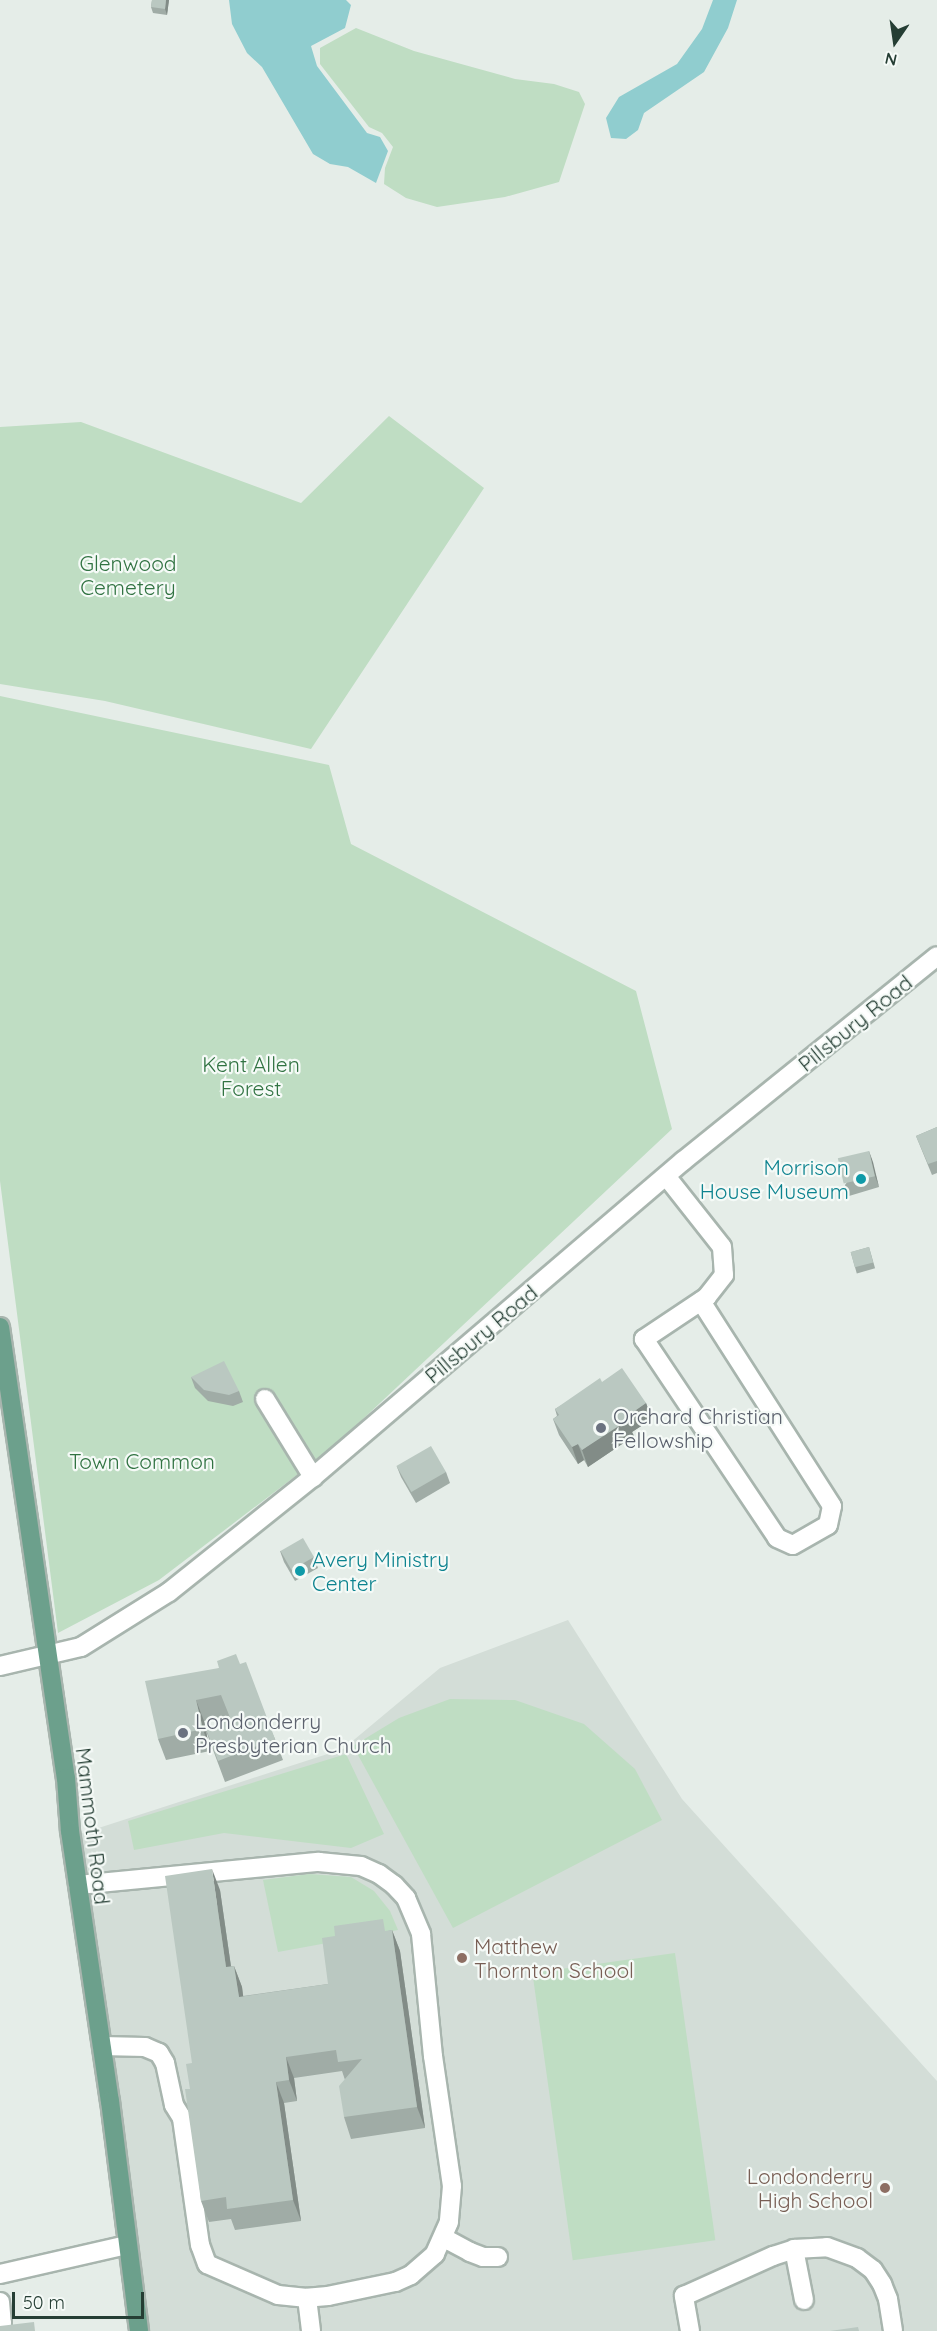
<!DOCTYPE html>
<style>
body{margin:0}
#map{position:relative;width:937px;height:2331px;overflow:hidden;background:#e5ede8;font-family:Quicksand,sans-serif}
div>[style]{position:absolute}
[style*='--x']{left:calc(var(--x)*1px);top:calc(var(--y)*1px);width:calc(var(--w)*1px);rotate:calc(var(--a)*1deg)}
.built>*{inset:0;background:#d3ddd7}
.green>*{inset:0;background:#bfddc3;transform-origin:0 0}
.water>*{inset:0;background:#90cdcf}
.roads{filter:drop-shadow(2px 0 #a8b5ae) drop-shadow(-2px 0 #a8b5ae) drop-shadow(0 2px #a8b5ae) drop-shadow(0 -2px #a8b5ae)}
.minor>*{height:18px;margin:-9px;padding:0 9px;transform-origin:9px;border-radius:9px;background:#fff}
.major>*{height:18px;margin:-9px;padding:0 9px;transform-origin:9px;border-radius:9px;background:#6ca08c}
.wall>*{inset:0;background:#a0aca6;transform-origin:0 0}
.shaded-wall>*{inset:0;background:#828c87}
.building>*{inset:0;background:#bac8c1;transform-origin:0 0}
.dots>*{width:16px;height:16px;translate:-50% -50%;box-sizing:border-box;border:3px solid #f5faf7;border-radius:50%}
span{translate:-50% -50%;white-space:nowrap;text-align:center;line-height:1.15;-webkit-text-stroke:4.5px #f5faf7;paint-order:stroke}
.park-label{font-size:21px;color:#317342}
.street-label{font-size:21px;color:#253e34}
.culture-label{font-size:21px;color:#0d838f}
.right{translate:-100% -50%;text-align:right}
.left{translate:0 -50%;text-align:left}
.worship-label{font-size:21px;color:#5b616d}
.education-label{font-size:21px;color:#785e54}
.north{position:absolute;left:865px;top:12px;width:60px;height:60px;-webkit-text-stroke:4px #f5faf7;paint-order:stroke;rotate:193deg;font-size:16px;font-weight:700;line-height:24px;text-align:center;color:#253e34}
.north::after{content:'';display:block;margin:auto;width:21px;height:27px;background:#253e34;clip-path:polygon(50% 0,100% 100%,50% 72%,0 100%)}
.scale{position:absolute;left:12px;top:2292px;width:132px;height:27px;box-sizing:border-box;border:3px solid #253e34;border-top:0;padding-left:8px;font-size:18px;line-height:21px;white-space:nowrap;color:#253e34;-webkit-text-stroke:4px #f5faf7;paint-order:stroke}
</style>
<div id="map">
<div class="built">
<i style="clip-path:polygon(568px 1620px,682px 1799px,937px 2081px,937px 2331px,150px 2331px,80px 1834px,343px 1749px,440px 1668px)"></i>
</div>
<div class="green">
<i style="clip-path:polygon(356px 28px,414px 51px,515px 79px,554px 84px,579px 92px,585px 104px,559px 182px,505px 197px,437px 207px,406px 198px,384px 184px,385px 168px,393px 147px,382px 133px,369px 127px,320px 64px,320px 48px)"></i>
<i style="clip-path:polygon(389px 416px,484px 488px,311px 749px,105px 701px,0 684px,0 427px,81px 422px,301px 503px)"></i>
<i style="clip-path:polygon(0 696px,329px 765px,351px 844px,636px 991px,672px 1129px,331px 1449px,159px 1580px,58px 1633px,0 1181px)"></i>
<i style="clip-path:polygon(450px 1699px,515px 1700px,584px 1724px,635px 1769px,662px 1820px,453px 1928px,353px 1746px,399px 1718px)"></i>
<i style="clip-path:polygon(346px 1754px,384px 1834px,351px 1848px,224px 1833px,134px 1850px,128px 1821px)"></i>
<i style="clip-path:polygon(309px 1874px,351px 1877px,374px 1891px,390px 1911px,398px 1930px,278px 1952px,263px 1880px)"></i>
<i style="left:675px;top:1953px;width:290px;height:144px;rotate:82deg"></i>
</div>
<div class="water">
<i style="clip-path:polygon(229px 0,346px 0,351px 5px,345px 28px,311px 46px,317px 66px,367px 133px,380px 137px,388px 151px,376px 183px,348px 167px,330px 164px,313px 154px,262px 67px,247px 53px,232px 24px)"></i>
<i style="clip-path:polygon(713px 0,737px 0,728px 28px,704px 72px,644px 113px,638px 130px,626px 139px,611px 138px,606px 118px,619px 97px,677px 64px,702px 29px)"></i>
</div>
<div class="roads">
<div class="minor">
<i style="--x:666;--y:1176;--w:90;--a:51.7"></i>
<i style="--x:722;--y:1247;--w:28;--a:86"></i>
<i style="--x:724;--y:1275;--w:28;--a:128"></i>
<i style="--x:707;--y:1297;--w:76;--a:146.3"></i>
<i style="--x:644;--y:1339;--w:239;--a:56.2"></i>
<i style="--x:777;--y:1538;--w:17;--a:24"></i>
<i style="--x:793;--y:1545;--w:40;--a:-29.7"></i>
<i style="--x:828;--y:1525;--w:19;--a:-78"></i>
<i style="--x:832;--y:1506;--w:243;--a:-122.6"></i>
<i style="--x:265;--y:1399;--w:92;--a:58.4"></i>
<i style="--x:0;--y:1666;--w:83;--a:-13.2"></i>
<i style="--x:81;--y:1647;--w:104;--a:-32"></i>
<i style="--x:169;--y:1592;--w:184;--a:-38.6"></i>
<i style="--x:313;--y:1477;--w:487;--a:-40.5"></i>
<i style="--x:683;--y:1161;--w:326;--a:-38.9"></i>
<i style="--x:78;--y:1885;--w:242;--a:-5.5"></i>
<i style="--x:319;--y:1862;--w:42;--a:5.4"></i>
<i style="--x:361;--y:1866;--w:20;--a:24"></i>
<i style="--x:379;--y:1874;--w:19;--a:36"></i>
<i style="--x:394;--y:1885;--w:18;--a:47"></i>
<i style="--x:406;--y:1898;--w:39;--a:67"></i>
<i style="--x:421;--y:1934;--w:123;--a:84.4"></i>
<i style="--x:433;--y:2056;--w:131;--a:81.7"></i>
<i style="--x:452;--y:2186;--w:36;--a:95"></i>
<i style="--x:449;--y:2222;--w:35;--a:114"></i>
<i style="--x:435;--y:2254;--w:32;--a:139"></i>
<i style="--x:411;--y:2275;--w:17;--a:156"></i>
<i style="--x:395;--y:2282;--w:68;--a:168.2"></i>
<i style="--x:328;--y:2296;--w:21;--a:175"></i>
<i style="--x:307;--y:2298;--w:29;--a:-174"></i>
<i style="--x:278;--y:2295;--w:77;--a:-156.4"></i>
<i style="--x:207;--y:2264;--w:20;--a:-110"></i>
<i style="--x:200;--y:2245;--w:128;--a:-98.1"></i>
<i style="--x:182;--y:2118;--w:15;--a:-122"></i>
<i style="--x:174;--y:2105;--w:43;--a:-102.1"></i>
<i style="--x:165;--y:2063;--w:12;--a:-121"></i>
<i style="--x:159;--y:2053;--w:15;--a:-157"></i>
<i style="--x:145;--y:2047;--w:43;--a:-178.7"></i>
<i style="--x:444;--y:2238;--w:30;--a:28"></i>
<i style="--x:470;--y:2252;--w:14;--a:21"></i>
<i style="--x:483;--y:2257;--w:15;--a:0"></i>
<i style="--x:794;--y:2249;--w:52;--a:78.9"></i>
<i style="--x:0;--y:2274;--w:130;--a:-12.9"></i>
<i style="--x:307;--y:2298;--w:33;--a:83"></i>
<i style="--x:0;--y:2302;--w:21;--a:85"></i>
<i style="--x:2;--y:2323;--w:7;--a:106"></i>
<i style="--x:690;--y:2331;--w:36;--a:-100"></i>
<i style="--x:684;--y:2296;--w:98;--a:-24.2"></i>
<i style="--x:773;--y:2256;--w:22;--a:-18"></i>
<i style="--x:794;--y:2249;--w:33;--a:-3"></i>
<i style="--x:827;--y:2247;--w:32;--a:20"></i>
<i style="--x:857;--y:2258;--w:20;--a:37"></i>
<i style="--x:873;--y:2270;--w:17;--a:57"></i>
<i style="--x:882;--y:2284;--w:16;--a:68"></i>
<i style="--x:888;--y:2299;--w:32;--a:81"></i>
</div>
<div class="major">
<i style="--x:0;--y:1327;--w:456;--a:81.7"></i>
<i style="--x:66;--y:1778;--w:53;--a:85.7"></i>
<i style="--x:70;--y:1831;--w:273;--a:81.6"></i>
<i style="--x:110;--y:2101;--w:232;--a:82.8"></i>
</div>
</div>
<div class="wall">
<i style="clip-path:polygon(152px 0,169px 0,167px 15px,153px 13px,151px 7px)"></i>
<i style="clip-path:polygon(937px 1127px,937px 1173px,932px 1175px,916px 1136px)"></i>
<i style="clip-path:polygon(869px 1151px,879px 1187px,849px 1196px,845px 1185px)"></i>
<i style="left:869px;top:1247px;width:22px;height:19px;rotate:74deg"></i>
<i style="clip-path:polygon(191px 1377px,239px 1391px,243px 1402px,233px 1406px,208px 1401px,195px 1388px)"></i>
<i style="clip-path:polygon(602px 1382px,646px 1403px,652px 1419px,632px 1432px,634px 1436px,588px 1467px,584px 1460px,578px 1464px,559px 1435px,553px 1419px,557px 1416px,555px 1409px)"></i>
<i style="clip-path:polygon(397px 1467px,446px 1472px,450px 1483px,416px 1503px,401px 1477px)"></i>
<i style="clip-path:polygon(280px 1551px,314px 1557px,318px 1568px,295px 1581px,284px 1562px)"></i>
<i style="clip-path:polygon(evenodd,240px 1664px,275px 1739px,283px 1760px,225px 1782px,206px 1731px,210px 1751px,166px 1760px,158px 1739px,219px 1668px,240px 1664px,229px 1716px,231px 1720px,206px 1729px,204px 1721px,229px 1716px)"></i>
<i style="clip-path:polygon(220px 1890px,231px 1966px,234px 1966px,242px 1987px,243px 1996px,328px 1984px,388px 1931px,392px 1930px,400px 1951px,425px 2128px,351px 2139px,344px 2117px,345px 2080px,342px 2071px,294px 2078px,297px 2101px,284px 2103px,301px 2221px,235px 2230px,231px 2219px,209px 2222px,201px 2201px,190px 2089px,192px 2063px)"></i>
</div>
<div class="shaded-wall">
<i style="clip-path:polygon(166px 0,169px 0,167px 15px,165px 9px)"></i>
<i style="clip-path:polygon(869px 1151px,873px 1162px,879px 1187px,875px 1176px)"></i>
<i style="clip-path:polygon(646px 1403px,652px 1419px,632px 1432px,634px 1436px,588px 1467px,582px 1450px,626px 1417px)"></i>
<i style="clip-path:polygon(578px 1444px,584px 1460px,578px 1464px,572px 1447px)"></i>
<i style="clip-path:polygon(196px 1700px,204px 1721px,210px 1751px,203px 1729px)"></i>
<i style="clip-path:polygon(212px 1869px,220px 1890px,234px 1988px,226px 1967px)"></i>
<i style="clip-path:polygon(392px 1930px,400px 1951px,425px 2128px,417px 2107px)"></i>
<i style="clip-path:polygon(234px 1966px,242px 1987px,246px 2018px,239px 1997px)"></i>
<i style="clip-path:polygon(286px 2057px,294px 2078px,297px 2101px,289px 2080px)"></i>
<i style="clip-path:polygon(276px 2082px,284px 2103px,301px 2221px,293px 2200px)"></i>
</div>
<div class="building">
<i style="clip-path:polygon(152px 0,166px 0,165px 9px,151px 7px)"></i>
<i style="clip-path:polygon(937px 1127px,937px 1161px,928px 1164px,916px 1136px)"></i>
<i style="left:869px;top:1151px;width:26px;height:32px;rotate:77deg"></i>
<i style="left:869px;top:1247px;width:16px;height:19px;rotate:75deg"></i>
<i style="clip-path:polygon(224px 1361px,239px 1391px,229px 1395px,204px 1390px,191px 1377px)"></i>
<i style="clip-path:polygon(622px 1368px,646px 1403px,626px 1417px,628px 1420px,582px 1450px,578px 1444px,572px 1447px,553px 1419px,559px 1415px,555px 1409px,600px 1378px,602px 1382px)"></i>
<i style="left:431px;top:1446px;width:30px;height:40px;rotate:60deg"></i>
<i style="left:303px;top:1538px;width:22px;height:26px;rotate:60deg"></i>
<i style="clip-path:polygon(236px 1654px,240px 1664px,246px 1662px,275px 1739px,218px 1761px,206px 1729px,231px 1720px,221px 1695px,196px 1700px,203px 1729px,158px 1739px,145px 1681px,219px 1668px,217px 1661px)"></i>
<i style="clip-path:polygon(212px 1869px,226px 1967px,234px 1966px,239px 1997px,328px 1984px,322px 1938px,335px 1936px,334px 1926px,383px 1919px,385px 1931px,392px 1930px,417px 2107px,344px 2117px,339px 2086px,362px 2059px,338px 2062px,336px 2050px,286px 2057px,289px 2080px,276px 2082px,293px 2200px,227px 2209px,226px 2197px,201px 2201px,185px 2089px,190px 2089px,186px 2064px,192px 2063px,165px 1876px)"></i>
<i style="clip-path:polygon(34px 2322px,35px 2331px,0 2331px,0 2326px)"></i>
<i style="clip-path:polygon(858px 2327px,859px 2331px,830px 2331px)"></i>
</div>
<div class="dots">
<i style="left:861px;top:1179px;background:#0f9aa8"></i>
<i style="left:601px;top:1428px;background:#6b7280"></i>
<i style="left:300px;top:1571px;background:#0f9aa8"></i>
<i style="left:183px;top:1733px;background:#6b7280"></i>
<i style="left:462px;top:1958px;background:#8d6e63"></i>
<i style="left:885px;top:2188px;background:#8d6e63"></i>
</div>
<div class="park-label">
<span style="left:128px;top:575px">Glenwood<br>Cemetery</span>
<span style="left:251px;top:1076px">Kent Allen<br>Forest</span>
<span style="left:142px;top:1461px">Town Common</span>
</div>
<div class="street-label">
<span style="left:855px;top:1023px;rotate:-39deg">Pillsbury Road</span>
<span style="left:481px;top:1334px;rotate:-40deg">Pillsbury Road</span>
<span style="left:93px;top:1826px;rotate:83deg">Mammoth Road</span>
</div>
<div class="culture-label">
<span class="right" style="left:849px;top:1179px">Morrison<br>House Museum</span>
<span class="left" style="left:312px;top:1571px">Avery Ministry<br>Center</span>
</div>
<div class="worship-label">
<span class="left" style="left:613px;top:1428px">Orchard Christian<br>Fellowship</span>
<span class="left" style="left:195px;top:1733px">Londonderry<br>Presbyterian Church</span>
</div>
<div class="education-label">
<span class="left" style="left:474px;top:1958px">Matthew<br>Thornton School</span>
<span class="right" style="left:873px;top:2188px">Londonderry<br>High School</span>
</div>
<div class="north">N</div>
<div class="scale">50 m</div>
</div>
